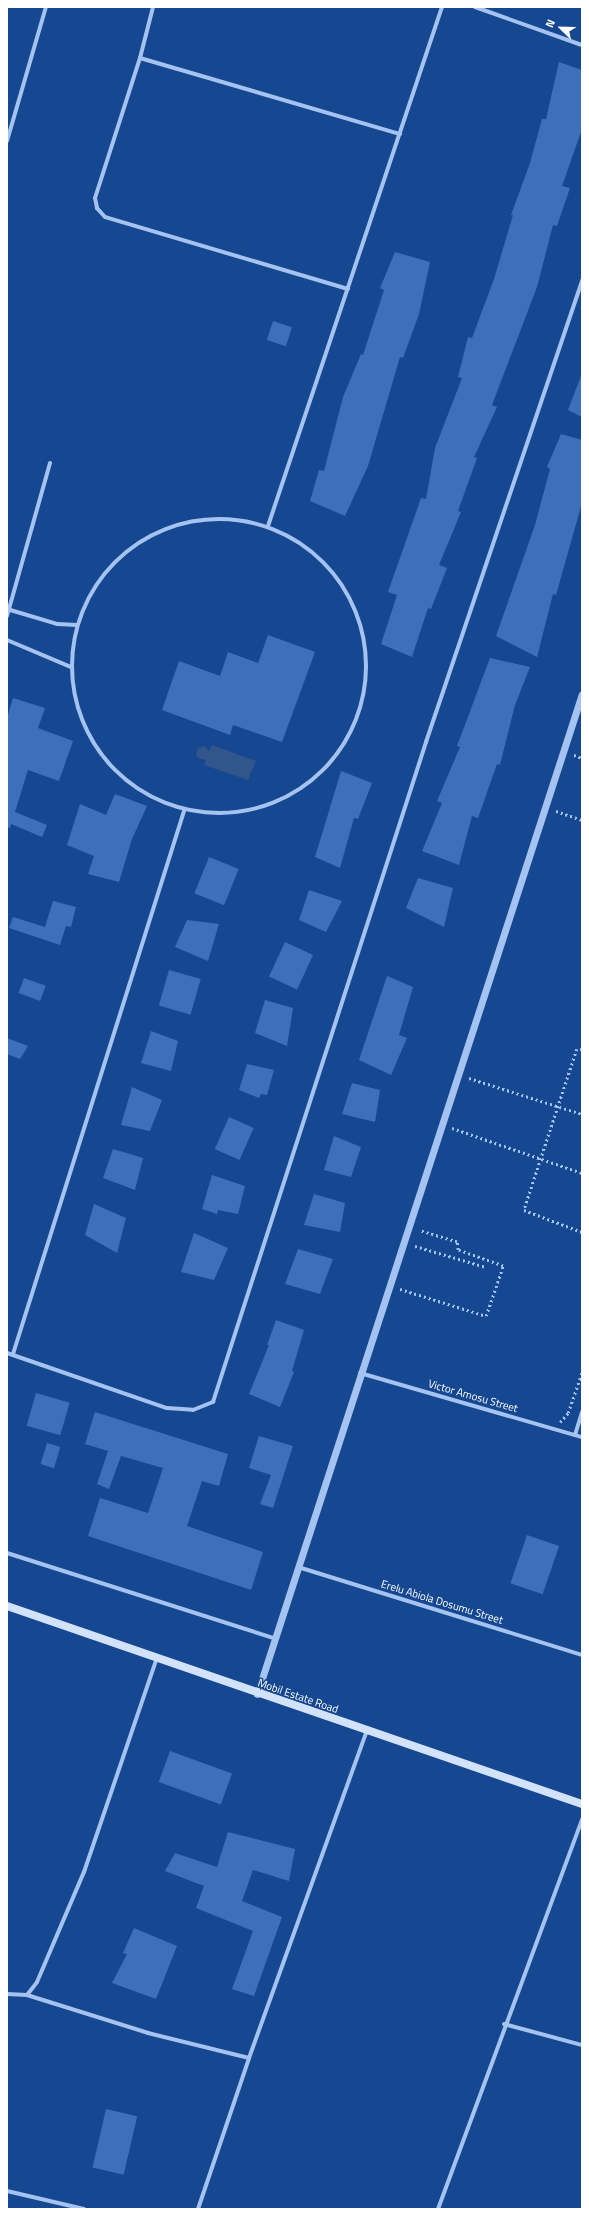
<!DOCTYPE html>
<style>
body{margin:0}
#map{position:relative;width:589px;height:2216px;overflow:hidden;background:#164791;font-family:"Titillium Web",sans-serif}
div>[style]{position:absolute}
[style*='--x']{left:calc(var(--x)*1px);top:calc(var(--y)*1px);width:calc(var(--w)*1px);rotate:calc(var(--a)*1deg)}
.water>*{inset:0;background:#32558c}
.building>*{inset:0;background:#3e70b9;transform-origin:0 0}
.path>*{height:2.5px;margin-top:-1.25px;transform-origin:0;background:repeating-linear-gradient(90deg,#a4c3f0 0 2px,transparent 0 5px)}
.minor>*{height:4px;margin:-2px;padding:0 2px;transform-origin:2px;border-radius:2px;background:#a4c3f0}
.minor>.ring{margin:-2px;padding:0;box-sizing:content-box;background:none;border:4px solid #a4c3f0;border-radius:50%}
.tertiary>*{height:7px;margin:-3.5px;padding:0 3.5px;transform-origin:3.5px;border-radius:3.5px;background:#a4c3f0}
.secondary>*{height:8px;margin:-4px;padding:0 4px;transform-origin:4px;border-radius:4px;background:#d2e2fb}
span{translate:-50% -50%;white-space:nowrap;text-align:center;line-height:1.15;-webkit-text-stroke:3px #164791;paint-order:stroke}
.street-label{font-size:11px;color:#fff}
.frame{position:absolute;inset:0;border:8px solid #fff;pointer-events:none}
.north{position:absolute;left:541px;top:8px;width:40px;height:40px;-webkit-text-stroke:3px #164791;paint-order:stroke;rotate:293deg;font-size:11px;font-weight:700;line-height:16px;text-align:center;color:#fff}
.north::after{content:'';display:block;margin:auto;width:14px;height:18px;background:#fff;clip-path:polygon(50% 0,100% 100%,50% 72%,0 100%)}
</style>
<div id="map">
<div class="water">
<i style="clip-path:polygon(212px 745px,256px 761px,248px 780px,204px 765px,206px 760px,198px 758px,196px 755px,198px 748px,205px 746px,209px 751px)"></i>
</div>
<div class="building">
<i style="clip-path:polygon(559px 62px,582px 70px,582px 129px,562px 186px,570px 188px,557px 226px,553px 225px,537px 287px,492px 405px,497px 407px,474px 457px,477px 458px,458px 511px,461px 512px,439px 565px,447px 568px,431px 609px,428px 608px,412px 657px,381px 644px,397px 595px,388px 592px,421px 498px,426px 499px,435px 448px,462px 378px,458px 377px,468px 337px,472px 338px,494px 279px,513px 215px,511px 215px,530px 163px,542px 119px,546px 119px)"></i>
<i style="clip-path:polygon(395px 252px,430px 262px,419px 314px,403px 358px,400px 357px,368px 466px,345px 516px,310px 501px,319px 470px,324px 471px,343px 397px,361px 354px,363px 355px,384px 290px,380px 288px)"></i>
<i style="left:273px;top:321px;width:20px;height:20px;rotate:18deg"></i>
<i style="clip-path:polygon(581px 376px,582px 377px,582px 417px,568px 410px)"></i>
<i style="clip-path:polygon(561px 434px,582px 440px,582px 503px,556px 595px,553px 594px,537px 657px,496px 636px,535px 525px,550px 469px,547px 467px)"></i>
<i style="clip-path:polygon(268px 635px,315px 652px,282px 742px,233px 725px,230px 735px,162px 710px,179px 661px,220px 676px,228px 652px,258px 663px)"></i>
<i style="clip-path:polygon(490px 658px,530px 667px,515px 705px,500px 765px,497px 764px,478px 818px,472px 816px,459px 865px,422px 851px,442px 803px,437px 801px,460px 747px,457px 746px)"></i>
<i style="clip-path:polygon(13px 698px,45px 708px,38px 728px,73px 741px,59px 781px,28px 770px,15px 812px,47px 825px,42px 837px,11px 824px,10px 828px,7px 827px,7px 718px)"></i>
<i style="clip-path:polygon(341px 771px,372px 783px,358px 819px,354px 818px,340px 868px,315px 857px)"></i>
<i style="clip-path:polygon(115px 794px,147px 806px,132px 839px,119px 882px,88px 874px,94px 856px,67px 845px,80px 804px,106px 815px)"></i>
<i style="left:209px;top:857px;width:32px;height:39px;rotate:22deg"></i>
<i style="clip-path:polygon(418px 878px,453px 888px,444px 927px,406px 908px)"></i>
<i style="clip-path:polygon(309px 890px,342px 901px,326px 932px,299px 920px)"></i>
<i style="clip-path:polygon(53px 901px,76px 907px,71px 927px,66px 926px,60px 945px,9px 928px,13px 917px,45px 927px)"></i>
<i style="clip-path:polygon(187px 920px,219px 924px,208px 961px,175px 947px)"></i>
<i style="left:285px;top:942px;width:31px;height:38px;rotate:25deg"></i>
<i style="left:169px;top:970px;width:33px;height:37px;rotate:16deg"></i>
<i style="clip-path:polygon(387px 976px,413px 987px,399px 1035px,407px 1038px,391px 1075px,359px 1060px)"></i>
<i style="left:24px;top:978px;width:23px;height:16px;rotate:20deg"></i>
<i style="clip-path:polygon(265px 1000px,293px 1008px,287px 1046px,255px 1033px)"></i>
<i style="clip-path:polygon(151px 1031px,178px 1041px,171px 1071px,141px 1063px)"></i>
<i style="clip-path:polygon(7px 1038px,28px 1046px,20px 1059px,7px 1054px)"></i>
<i style="clip-path:polygon(247px 1064px,274px 1070px,267px 1095px,261px 1094px,259px 1098px,239px 1090px)"></i>
<i style="clip-path:polygon(352px 1083px,380px 1090px,375px 1122px,342px 1114px)"></i>
<i style="clip-path:polygon(132px 1087px,162px 1100px,150px 1131px,121px 1125px)"></i>
<i style="left:229px;top:1117px;width:27px;height:35px;rotate:24deg"></i>
<i style="clip-path:polygon(334px 1136px,361px 1147px,351px 1177px,324px 1170px)"></i>
<i style="clip-path:polygon(113px 1149px,143px 1158px,135px 1190px,103px 1178px)"></i>
<i style="clip-path:polygon(212px 1175px,245px 1186px,238px 1214px,218px 1210px,217px 1214px,202px 1209px)"></i>
<i style="clip-path:polygon(314px 1194px,345px 1203px,340px 1232px,304px 1225px)"></i>
<i style="clip-path:polygon(94px 1204px,126px 1218px,117px 1253px,85px 1235px)"></i>
<i style="clip-path:polygon(194px 1233px,228px 1248px,214px 1280px,181px 1272px)"></i>
<i style="clip-path:polygon(298px 1249px,333px 1259px,320px 1294px,285px 1284px)"></i>
<i style="clip-path:polygon(276px 1320px,304px 1330px,292px 1371px,294px 1372px,280px 1407px,249px 1394px,269px 1345px,267px 1345px)"></i>
<i style="left:36px;top:1393px;width:35px;height:34px;rotate:16deg"></i>
<i style="clip-path:polygon(95px 1412px,228px 1454px,219px 1486px,202px 1481px,187px 1526px,263px 1552px,251px 1590px,88px 1536px,100px 1498px,148px 1513px,163px 1468px,121px 1456px,109px 1489px,97px 1484px,108px 1451px,85px 1444px)"></i>
<i style="clip-path:polygon(259px 1436px,293px 1446px,273px 1508px,260px 1504px,271px 1475px,249px 1468px)"></i>
<i style="left:47px;top:1443px;width:14px;height:22px;rotate:17deg"></i>
<i style="left:527px;top:1535px;width:34px;height:51px;rotate:19deg"></i>
<i style="left:170px;top:1751px;width:66px;height:33px;rotate:20deg"></i>
<i style="clip-path:polygon(228px 1832px,295px 1849px,289px 1881px,253px 1870px,242px 1901px,282px 1917px,254px 1996px,232px 1989px,253px 1931px,196px 1908px,204px 1886px,165px 1871px,175px 1853px,217px 1867px)"></i>
<i style="clip-path:polygon(134px 1928px,177px 1946px,156px 1999px,112px 1983px,127px 1954px,123px 1953px)"></i>
<i style="left:106px;top:2109px;width:32px;height:60px;rotate:13deg"></i>
</div>
<div class="path">
<i style="--x:574;--y:755;--w:9;--a:21"></i>
<i style="--x:556;--y:811;--w:28;--a:19"></i>
<i style="--x:582;--y:1050;--w:5;--a:-169"></i>
<i style="--x:577;--y:1049;--w:169;--a:108.2"></i>
<i style="--x:524;--y:1210;--w:62;--a:20.8"></i>
<i style="--x:469;--y:1078;--w:119;--a:17.7"></i>
<i style="--x:452;--y:1128;--w:138;--a:19.1"></i>
<i style="--x:415;--y:1246;--w:74;--a:16.5"></i>
<i style="--x:400;--y:1289;--w:90;--a:17.4"></i>
<i style="--x:486;--y:1316;--w:53;--a:-71.2"></i>
<i style="--x:503;--y:1266;--w:48;--a:-160.4"></i>
<i style="--x:458;--y:1250;--w:8;--a:-97"></i>
<i style="--x:457;--y:1242;--w:39;--a:-163"></i>
<i style="--x:560;--y:1422;--w:12;--a:-48"></i>
<i style="--x:568;--y:1413;--w:43;--a:-71.1"></i>
</div>
<div class="minor">
<i style="--x:475;--y:7;--w:114;--a:19.6"></i>
<i style="--x:140;--y:58;--w:53;--a:-75.7"></i>
<i style="--x:7;--y:141;--w:140;--a:-73.8"></i>
<i style="--x:348;--y:289;--w:253;--a:-163.5"></i>
<i style="--x:105;--y:217;--w:12;--a:-132"></i>
<i style="--x:97;--y:208;--w:10;--a:-101"></i>
<i style="--x:95;--y:198;--w:147;--a:-72.2"></i>
<i style="--x:140;--y:58;--w:271;--a:16.3"></i>
<i class="ring" style="left:72px;top:519px;width:290px;height:290px"></i>
<i style="--x:268;--y:526;--w:547;--a:-71.47"></i>
<i style="--x:7;--y:609;--w:52;--a:16.7"></i>
<i style="--x:57;--y:624;--w:20;--a:3"></i>
<i style="--x:7;--y:616;--w:159;--a:-74.3"></i>
<i style="--x:7;--y:640;--w:69;--a:22.9"></i>
<i style="--x:7;--y:1353;--w:169;--a:19"></i>
<i style="--x:167;--y:1408;--w:26;--a:4"></i>
<i style="--x:193;--y:1410;--w:22;--a:-22"></i>
<i style="--x:213;--y:1402;--w:694;--a:-72.11"></i>
<i style="--x:426;--y:742;--w:488;--a:-71.3"></i>
<i style="--x:13;--y:1354;--w:569;--a:-72.52"></i>
<i style="--x:360;--y:1373;--w:231;--a:16.1"></i>
<i style="--x:575;--y:1435;--w:24;--a:-73"></i>
<i style="--x:7;--y:1553;--w:280;--a:17.7"></i>
<i style="--x:298;--y:1567;--w:297;--a:17.2"></i>
<i style="--x:7;--y:1994;--w:20;--a:3"></i>
<i style="--x:27;--y:1995;--w:127;--a:17.4"></i>
<i style="--x:148;--y:2033;--w:104;--a:13.9"></i>
<i style="--x:27;--y:1995;--w:16;--a:-52"></i>
<i style="--x:37;--y:1982;--w:120;--a:-66.9"></i>
<i style="--x:84;--y:1872;--w:227;--a:-71.2"></i>
<i style="--x:504;--y:2024;--w:81;--a:15.1"></i>
<i style="--x:7;--y:2191;--w:79;--a:13.2"></i>
<i style="--x:198;--y:2209;--w:159;--a:-71.3"></i>
<i style="--x:249;--y:2058;--w:348;--a:-70.2"></i>
<i style="--x:438;--y:2209;--w:416;--a:-69.7"></i>
</div>
<div class="tertiary">
<i style="--x:257;--y:1694;--w:1051;--a:-72"></i>
</div>
<div class="secondary">
<i style="--x:7;--y:1606;--w:608;--a:19"></i>
</div>
<div class="street-label">
<span style="left:473px;top:1396px;rotate:16deg">Victor Amosu Street</span>
<span style="left:442px;top:1602px;rotate:17deg">Erelu Abiola Dosumu Street</span>
<span style="left:298px;top:1696px;rotate:19deg">Mobil Estate Road</span>
</div>
<div class="frame"></div>
<div class="north">N</div>
</div>
